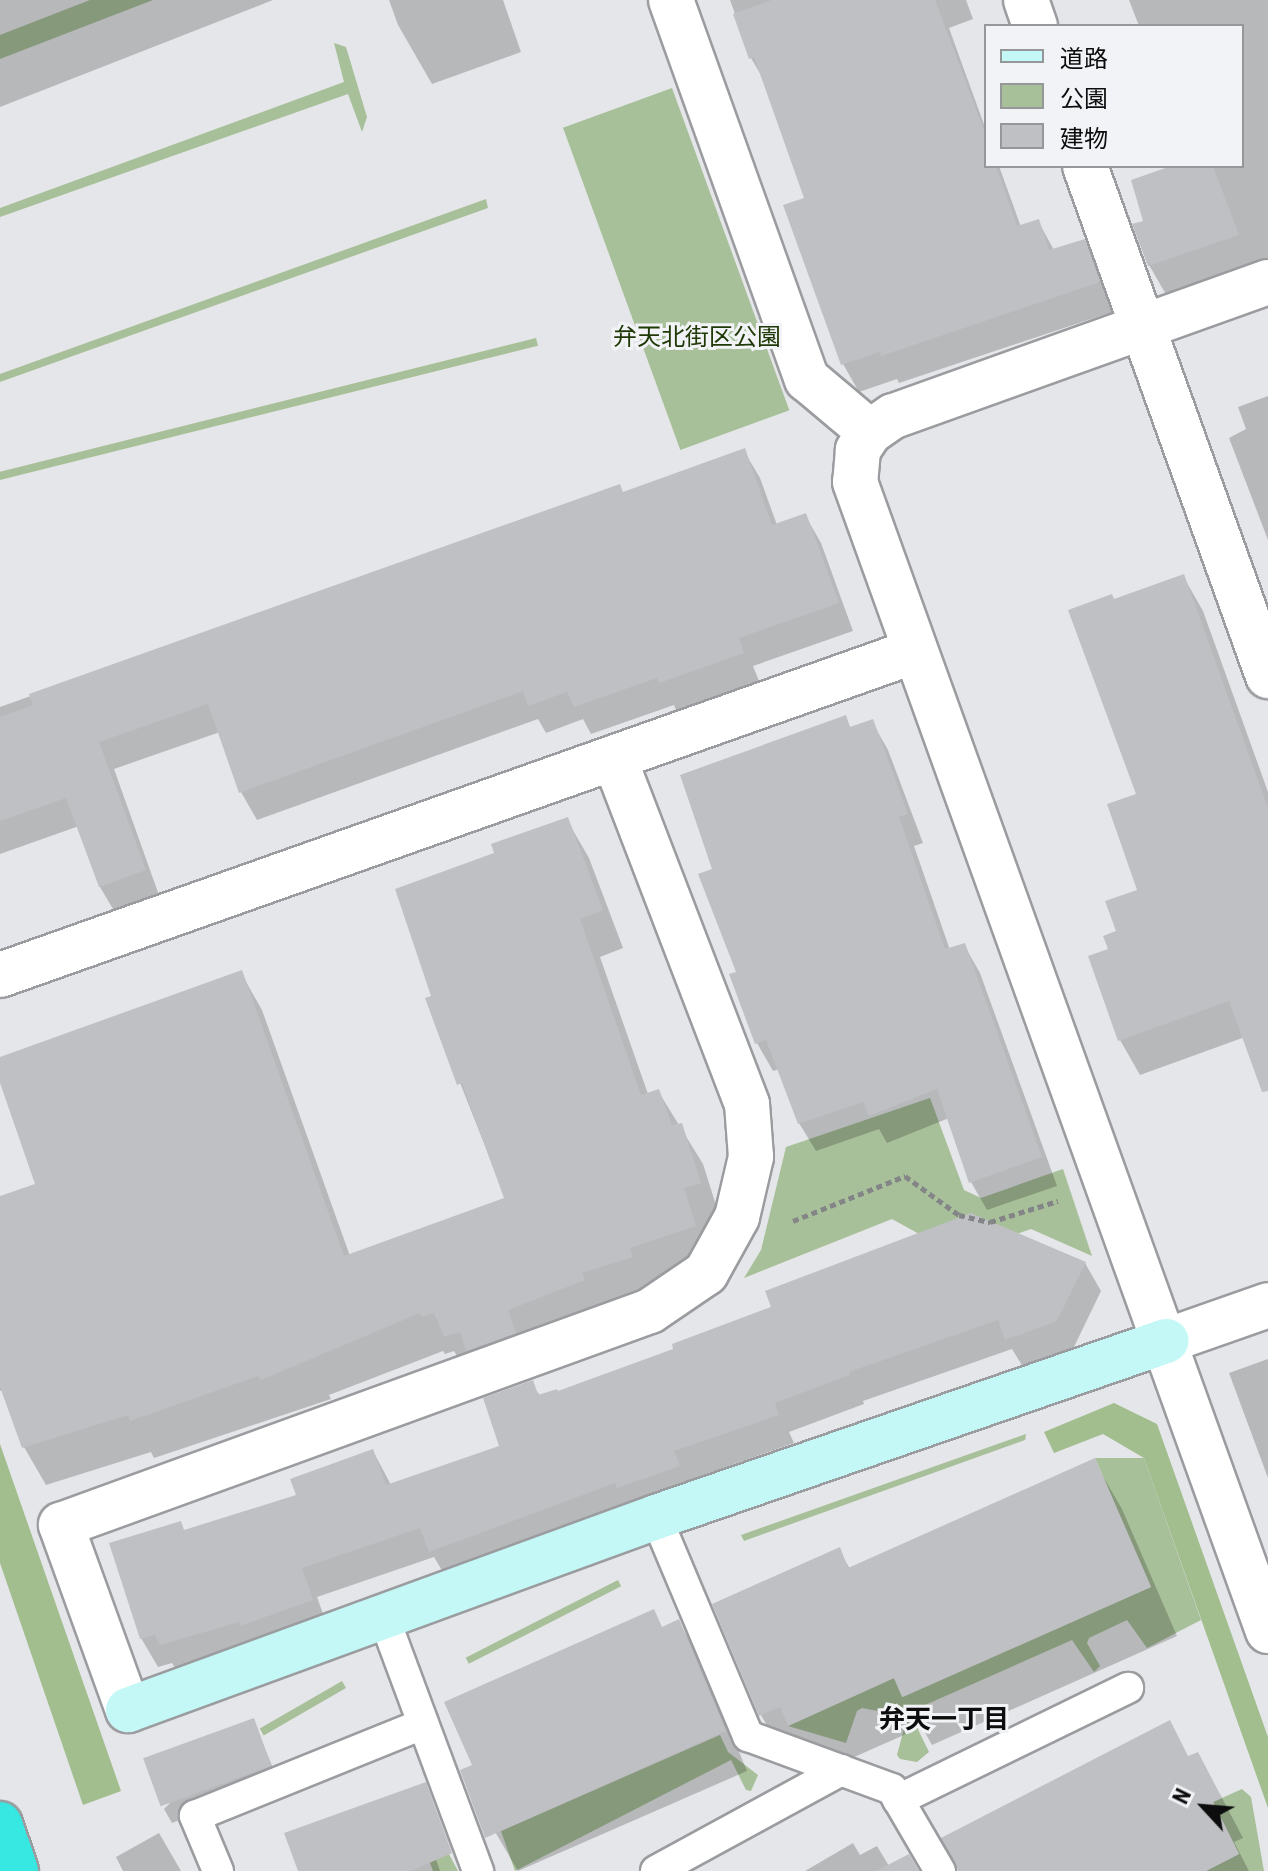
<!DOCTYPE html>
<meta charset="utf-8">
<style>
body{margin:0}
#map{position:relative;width:1268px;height:1871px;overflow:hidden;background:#e5e6e9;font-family:"Roboto Condensed","Noto Sans JP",sans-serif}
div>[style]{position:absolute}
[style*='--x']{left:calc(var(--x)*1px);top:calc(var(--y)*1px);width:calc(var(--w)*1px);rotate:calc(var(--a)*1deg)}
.green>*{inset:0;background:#a8c099;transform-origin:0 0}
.forest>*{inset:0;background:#a2be8f}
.shadow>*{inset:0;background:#0003}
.building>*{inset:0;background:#bfc0c3;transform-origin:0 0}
.path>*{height:5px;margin-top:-2.5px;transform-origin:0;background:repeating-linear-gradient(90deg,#848587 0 6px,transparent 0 10px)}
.roads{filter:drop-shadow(2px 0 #9b9c9f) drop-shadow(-2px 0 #9b9c9f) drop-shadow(0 2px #9b9c9f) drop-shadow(0 -2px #9b9c9f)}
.lane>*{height:30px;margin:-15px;padding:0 15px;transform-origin:15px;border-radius:15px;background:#fff}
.street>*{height:44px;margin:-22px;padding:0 22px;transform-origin:22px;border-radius:22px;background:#fff}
.secondary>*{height:44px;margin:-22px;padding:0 22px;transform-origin:22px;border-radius:22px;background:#c3f8f6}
.highway>*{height:44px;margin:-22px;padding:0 22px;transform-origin:22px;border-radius:22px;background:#36e8e1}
span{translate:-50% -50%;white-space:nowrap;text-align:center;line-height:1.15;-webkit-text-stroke:6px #f2f3f6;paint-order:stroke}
.park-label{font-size:24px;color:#203a07}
.neighbourhood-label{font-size:26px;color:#0d0d0e;font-weight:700}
.legend{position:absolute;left:984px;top:24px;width:260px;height:144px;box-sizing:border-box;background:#f2f3f6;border:2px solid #969799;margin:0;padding:10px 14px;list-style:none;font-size:24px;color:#0d0d0e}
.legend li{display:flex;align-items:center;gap:16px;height:40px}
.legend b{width:40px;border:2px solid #969799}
.north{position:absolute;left:1164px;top:1767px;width:80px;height:80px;-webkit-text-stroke:6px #f2f3f6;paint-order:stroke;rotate:296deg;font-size:22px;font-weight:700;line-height:32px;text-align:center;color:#0d0d0e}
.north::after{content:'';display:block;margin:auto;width:28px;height:36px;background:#0d0d0e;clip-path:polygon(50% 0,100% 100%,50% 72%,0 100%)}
</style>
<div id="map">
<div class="green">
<i style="clip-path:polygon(90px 0,153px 0,0 59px,0 35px)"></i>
<i style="clip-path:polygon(334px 43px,346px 47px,367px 117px,362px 132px,348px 94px,0 217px,0 208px,344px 82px)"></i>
<i style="left:672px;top:88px;width:343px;height:116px;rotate:70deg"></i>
<i style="clip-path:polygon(486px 199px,488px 208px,0 382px,0 374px)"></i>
<i style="left:536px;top:338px;width:8px;height:569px;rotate:76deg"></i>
<i style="clip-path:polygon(930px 1098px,964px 1190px,981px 1198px,1063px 1169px,1092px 1256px,1031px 1229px,962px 1253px,948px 1250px,892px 1219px,744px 1278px,761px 1250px,786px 1147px)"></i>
<i style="clip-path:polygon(1026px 1434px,1025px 1440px,744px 1541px,741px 1535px)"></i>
<i style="clip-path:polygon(1095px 1458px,1144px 1458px,1201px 1620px,1147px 1648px,1127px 1620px,1089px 1638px,1087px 1643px,1100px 1666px,1094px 1672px,1072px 1640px,916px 1709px,912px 1717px,929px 1752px,917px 1762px,900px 1759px,897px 1755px,906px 1721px,904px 1716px,862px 1708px,857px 1711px,846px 1743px,788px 1726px,894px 1678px,903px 1697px,1151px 1587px)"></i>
<i style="left:618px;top:1580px;width:7px;height:171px;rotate:63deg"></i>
<i style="left:342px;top:1681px;width:8px;height:95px;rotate:60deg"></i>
<i style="clip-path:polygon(720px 1735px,728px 1752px,758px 1775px,751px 1791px,746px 1790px,731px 1760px,515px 1871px,501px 1831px)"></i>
<i style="clip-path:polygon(1242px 1789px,1251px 1797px,1264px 1871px,1206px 1871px,1239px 1854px,1213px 1802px)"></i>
<i style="clip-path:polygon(404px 1790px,415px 1790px,458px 1871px,433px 1871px)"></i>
</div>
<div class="forest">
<i style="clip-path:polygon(1114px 1403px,1157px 1424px,1268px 1737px,1268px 1808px,1144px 1458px,1103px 1434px,1054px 1453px,1044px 1432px)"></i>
<i style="clip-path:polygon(0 1444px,121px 1791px,83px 1805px,0 1563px)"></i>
</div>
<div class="shadow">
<i style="clip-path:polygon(0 0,273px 0,0 107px)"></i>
<i style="clip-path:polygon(389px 0,503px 0,521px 52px,432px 84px,398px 25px)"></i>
<i style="clip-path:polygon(730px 0,966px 0,973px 19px,949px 28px,986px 130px,986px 166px,999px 166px,1021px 227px,1038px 221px,1054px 250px,1084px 241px,1100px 269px,1115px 311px,899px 383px,897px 379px,859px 392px,843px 364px,806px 199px,765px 82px,751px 58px)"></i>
<i style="clip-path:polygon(1129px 0,1268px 0,1268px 278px,1175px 310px,1149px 265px,1146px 222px,1177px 166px,1242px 166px,1242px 26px,1139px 26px)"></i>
<i style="clip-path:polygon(1268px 396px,1268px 540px,1229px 438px,1246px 429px,1238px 407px)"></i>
<i style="clip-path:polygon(744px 451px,760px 478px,777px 525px,805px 515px,821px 543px,853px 631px,753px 666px,759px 681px,676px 710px,674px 705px,591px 734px,583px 719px,546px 733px,538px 719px,257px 820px,241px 792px,220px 732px,114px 769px,160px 898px,116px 914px,100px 887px,79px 826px,0 854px,0 707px,619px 486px,623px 494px)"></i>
<i style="clip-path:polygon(1183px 576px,1203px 611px,1268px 792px,1268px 1086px,1245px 1037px,1140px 1075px,1120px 1040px,1111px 950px,1140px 891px,1138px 795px,1114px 601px)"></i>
<i style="clip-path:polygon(845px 718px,851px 729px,872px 722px,888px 750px,923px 843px,914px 846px,950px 950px,964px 945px,980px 973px,1057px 1186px,987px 1210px,971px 1182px,949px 1118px,887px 1143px,879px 1129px,816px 1151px,799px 1123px,779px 1069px,773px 1071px,757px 1043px,715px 871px)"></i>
<i style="clip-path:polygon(567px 820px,589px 858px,623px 948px,600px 957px,648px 1094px,658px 1091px,703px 1164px,721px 1221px,704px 1226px,716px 1264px,468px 1374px,454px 1351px,445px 1354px,443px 1351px,329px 1395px,331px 1399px,154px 1458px,151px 1452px,46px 1485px,24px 1447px,3px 1390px,0 1391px,0 1198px,38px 1185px,0 1077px,0 1059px,241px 973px,262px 1010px,350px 1256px,506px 1199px,427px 999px,433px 997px,496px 854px)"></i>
<i style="clip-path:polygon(1085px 1263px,1101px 1291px,1073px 1349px,1023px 1367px,1012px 1349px,863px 1401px,864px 1404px,789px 1432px,794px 1443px,689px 1480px,694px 1495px,447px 1579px,434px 1557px,317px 1597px,328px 1628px,178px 1673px,172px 1663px,158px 1667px,141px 1638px,185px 1532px,298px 1496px,373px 1451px,391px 1485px,502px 1447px,532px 1383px,540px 1396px,558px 1394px)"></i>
<i style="clip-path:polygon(1268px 1359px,1268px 1478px,1229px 1373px)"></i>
<i style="clip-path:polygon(1094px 1461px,1122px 1509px,1177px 1636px,932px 1745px,922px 1727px,818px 1773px,789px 1764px,761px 1715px,715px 1605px,839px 1550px,850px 1569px)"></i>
<i style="clip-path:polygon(679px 1622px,701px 1661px,747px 1771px,518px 1871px,466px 1782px,474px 1766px,663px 1629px)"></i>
<i style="clip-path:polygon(253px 1720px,278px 1780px,172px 1823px,164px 1809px)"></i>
<i style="clip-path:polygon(1189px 1758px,1220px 1794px,1243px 1838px,1234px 1842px,1249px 1871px,960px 1871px)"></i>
<i style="clip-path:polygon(159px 1833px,181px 1871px,123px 1871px,116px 1857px)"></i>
<i style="clip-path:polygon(427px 1833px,440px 1871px,300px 1871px)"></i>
<i style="clip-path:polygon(853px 1843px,860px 1855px,877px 1846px,889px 1866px,918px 1871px,805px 1871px)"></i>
</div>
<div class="building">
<i style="clip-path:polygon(772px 0,935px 0,986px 136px,986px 166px,996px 166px,1017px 226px,1039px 219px,1049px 250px,1085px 239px,1100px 282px,881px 356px,880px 352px,841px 365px,783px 205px,804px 198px,754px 57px,749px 59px,733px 14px)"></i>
<i style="clip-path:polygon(1171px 166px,1213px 166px,1239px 235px,1148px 266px,1132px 224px,1143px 221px,1131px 180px)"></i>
<i style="clip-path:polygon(745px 448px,772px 525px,806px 513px,839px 603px,739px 638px,744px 653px,659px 683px,657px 678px,574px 707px,567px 692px,528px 706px,523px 691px,239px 793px,208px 704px,99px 742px,146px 870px,99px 887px,66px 798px,0 821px,0 717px,33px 705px,29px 694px,620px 484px,623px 492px)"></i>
<i style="clip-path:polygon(1184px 574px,1268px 808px,1268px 1091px,1262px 1092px,1229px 1001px,1118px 1041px,1088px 956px,1108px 949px,1103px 936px,1116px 931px,1105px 901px,1137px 890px,1107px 804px,1136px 794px,1068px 610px,1112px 594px,1114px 599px)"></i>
<i style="clip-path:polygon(846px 715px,850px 727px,873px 719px,908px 814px,899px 817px,945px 949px,965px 943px,1042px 1157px,969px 1183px,937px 1089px,869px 1116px,863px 1102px,798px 1124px,766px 1040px,755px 1044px,729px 974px,736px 972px,698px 874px,712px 869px,680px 775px)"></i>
<i style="clip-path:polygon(568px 817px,603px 910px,580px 919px,641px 1095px,659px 1089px,672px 1125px,682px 1123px,701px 1183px,684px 1188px,696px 1226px,630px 1248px,633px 1257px,582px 1273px,585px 1280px,508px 1310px,516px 1333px,466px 1351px,460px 1332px,444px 1337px,434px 1313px,422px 1317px,420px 1313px,261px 1380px,258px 1376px,130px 1421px,128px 1415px,22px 1448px,0 1387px,0 1196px,35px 1184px,0 1083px,0 1057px,242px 970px,344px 1256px,504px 1198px,462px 1083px,457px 1085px,425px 998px,431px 996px,395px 889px,494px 853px,491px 844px)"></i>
<i style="clip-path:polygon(971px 1213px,1086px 1262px,1057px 1321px,1005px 1340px,998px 1320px,849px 1372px,850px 1375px,775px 1403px,779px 1415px,674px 1451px,680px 1466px,617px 1488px,615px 1483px,429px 1552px,420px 1528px,302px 1568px,313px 1600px,240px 1626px,239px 1622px,160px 1645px,155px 1635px,140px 1639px,109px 1543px,181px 1521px,184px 1530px,296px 1495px,290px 1479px,373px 1449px,386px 1485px,499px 1446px,483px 1398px,533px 1380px,538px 1395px,557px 1389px,558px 1391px,673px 1349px,672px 1344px,771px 1307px,765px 1291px)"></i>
<i style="clip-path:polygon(1095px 1458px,1151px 1587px,902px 1697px,894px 1678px,788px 1726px,780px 1707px,759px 1716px,712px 1604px,840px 1547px,848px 1568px)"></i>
<i style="clip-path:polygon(654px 1609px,662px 1627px,679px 1619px,726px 1731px,485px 1838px,460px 1770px,472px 1765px,444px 1702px)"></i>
<i style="left:254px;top:1718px;width:51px;height:118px;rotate:70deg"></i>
<i style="clip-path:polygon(1170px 1720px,1188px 1756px,1198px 1752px,1222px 1798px,1213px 1802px,1239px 1854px,1206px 1871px,958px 1871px,941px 1838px)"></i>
<i style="clip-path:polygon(426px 1782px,452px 1853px,411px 1871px,298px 1871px,284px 1833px)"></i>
<i style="clip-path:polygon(909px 1854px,919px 1871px,876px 1871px)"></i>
</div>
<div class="path">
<i style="--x:793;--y:1221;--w:121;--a:-21.9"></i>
<i style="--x:905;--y:1176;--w:67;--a:35.8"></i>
<i style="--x:959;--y:1215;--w:32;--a:13"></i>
<i style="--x:990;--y:1222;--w:71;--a:-17.2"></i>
</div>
<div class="roads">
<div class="lane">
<i style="--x:656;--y:1517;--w:238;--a:67.2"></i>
<i style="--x:748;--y:1736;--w:153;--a:20.2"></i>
<i style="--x:892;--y:1789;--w:95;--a:59.7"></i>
<i style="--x:384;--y:1618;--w:270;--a:69.6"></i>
<i style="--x:898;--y:1800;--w:256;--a:-26"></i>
<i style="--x:218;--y:1871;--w:60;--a:-112.7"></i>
<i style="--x:195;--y:1816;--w:246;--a:-22"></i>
<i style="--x:656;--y:1871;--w:211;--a:-28.6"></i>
</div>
<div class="street">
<i style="--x:671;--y:0;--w:403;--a:70.3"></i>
<i style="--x:807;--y:379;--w:82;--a:40.1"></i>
<i style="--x:1026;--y:0;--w:28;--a:71"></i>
<i style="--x:1085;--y:166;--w:542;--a:70.26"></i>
<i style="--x:1268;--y:282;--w:398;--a:160.3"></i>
<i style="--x:893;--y:416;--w:28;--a:145"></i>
<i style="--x:870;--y:432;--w:22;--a:124"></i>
<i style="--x:858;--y:450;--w:32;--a:95"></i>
<i style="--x:855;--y:482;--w:1221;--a:70.23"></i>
<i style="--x:0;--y:975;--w:971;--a:-19.5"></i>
<i style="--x:1166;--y:1341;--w:108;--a:-19.4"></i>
<i style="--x:128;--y:1710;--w:197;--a:-109.9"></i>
<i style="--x:61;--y:1525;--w:627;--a:-19.97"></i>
<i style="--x:650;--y:1311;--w:68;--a:-34.2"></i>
<i style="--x:706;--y:1273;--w:64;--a:-61"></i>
<i style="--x:737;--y:1217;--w:62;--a:-76.9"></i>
<i style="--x:751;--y:1157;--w:53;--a:-94.3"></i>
<i style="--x:747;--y:1104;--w:371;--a:-111"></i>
</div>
<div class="secondary">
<i style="--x:128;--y:1710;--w:562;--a:-20.08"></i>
<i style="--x:656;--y:1517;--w:540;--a:-19.04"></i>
</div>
<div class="highway">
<i style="--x:0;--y:1824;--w:50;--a:71.2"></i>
</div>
</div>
<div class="park-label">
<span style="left:697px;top:338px">弁天北街区公園</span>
</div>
<div class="neighbourhood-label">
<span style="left:944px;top:1720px">弁天一丁目</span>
</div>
<ul class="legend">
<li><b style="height:10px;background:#c3f8f6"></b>道路</li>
<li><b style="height:22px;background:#a8c099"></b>公園</li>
<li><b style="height:22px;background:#bfc0c3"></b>建物</li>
</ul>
<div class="north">N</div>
</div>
